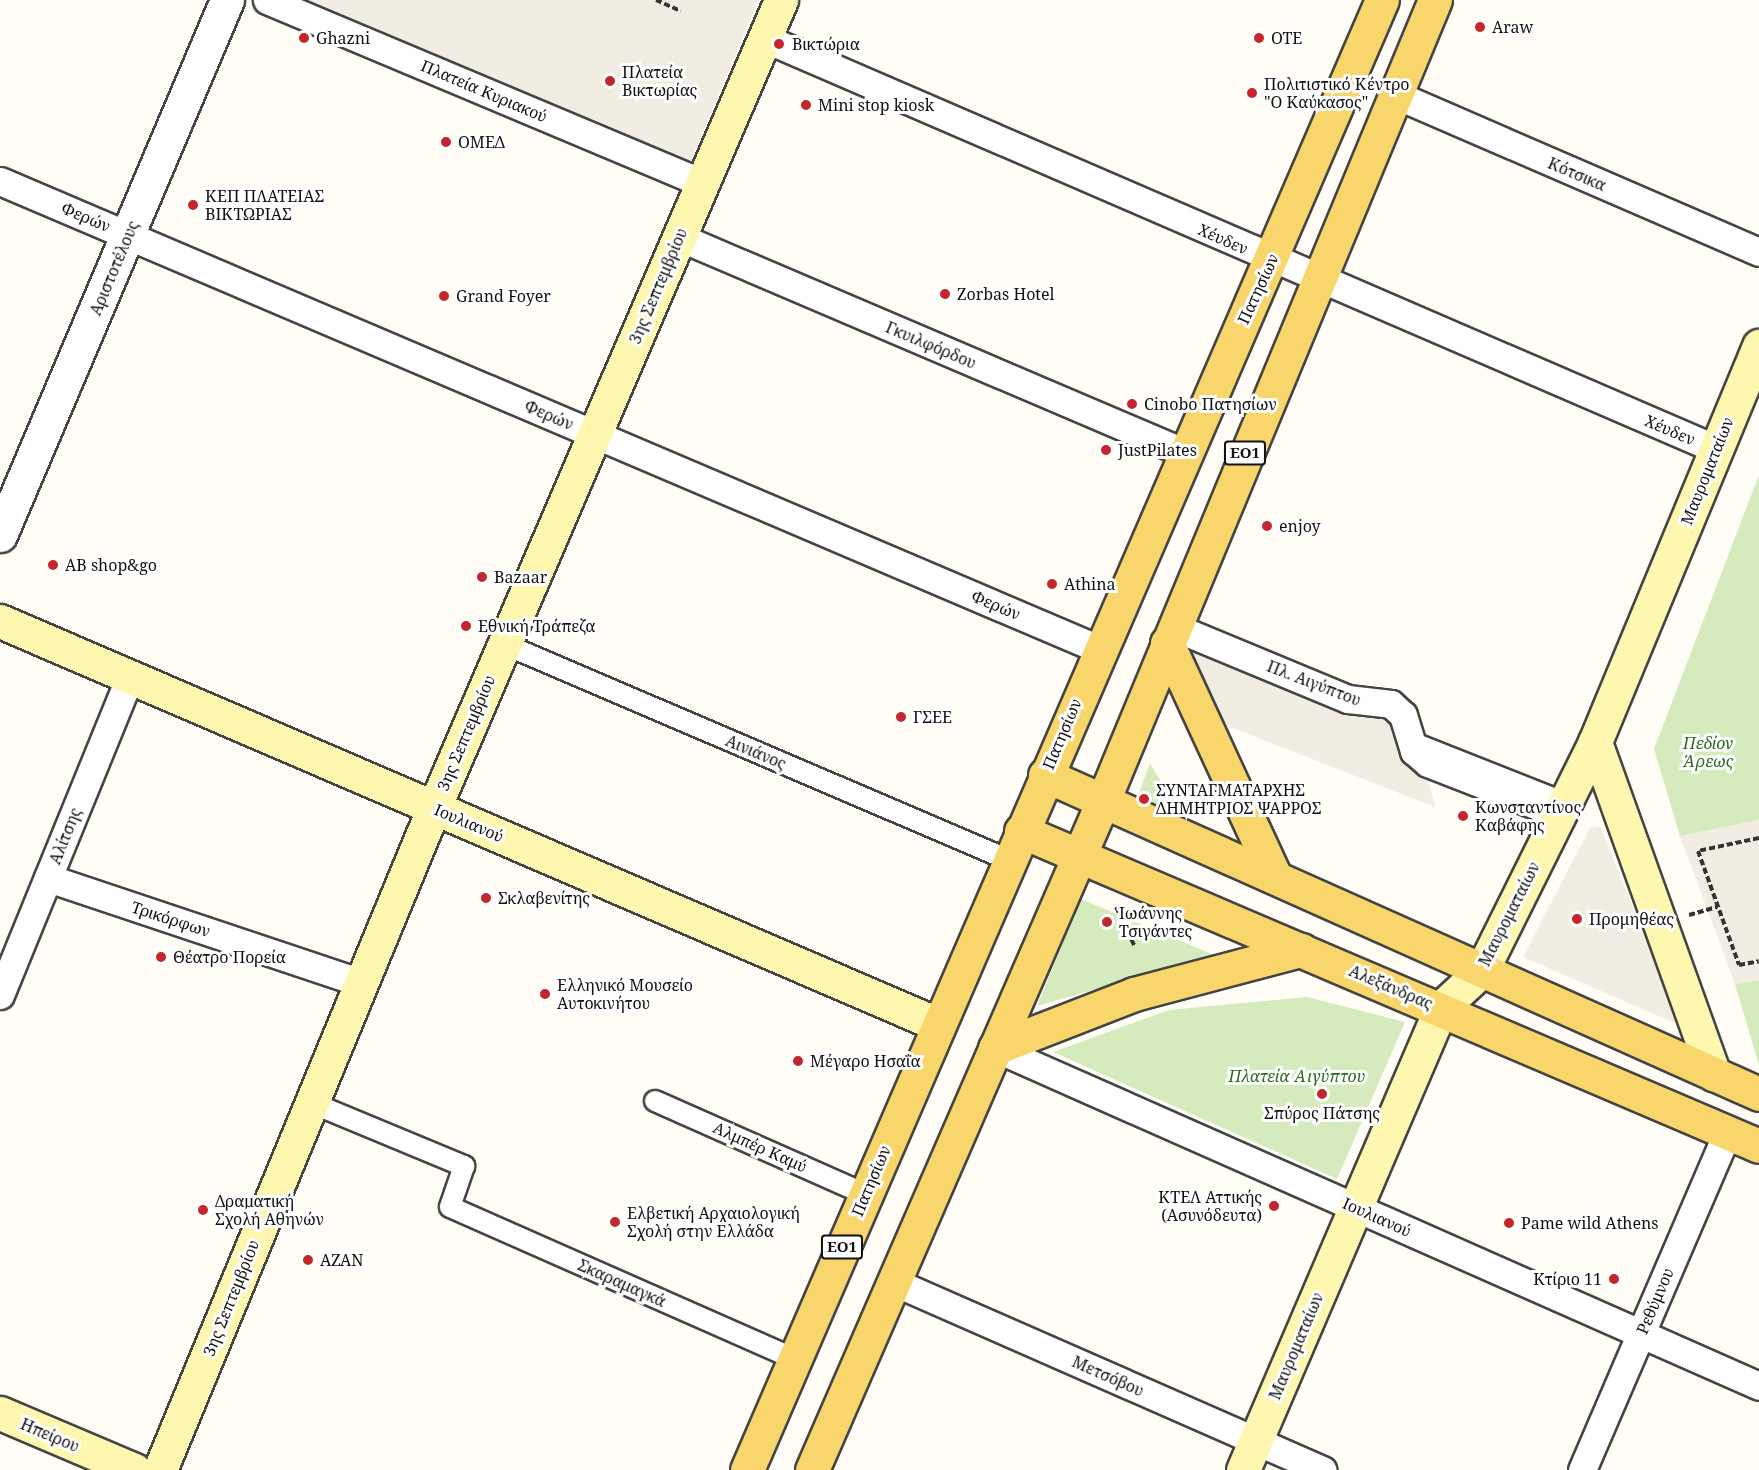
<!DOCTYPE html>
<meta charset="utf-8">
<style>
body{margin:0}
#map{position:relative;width:1759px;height:1470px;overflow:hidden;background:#fffdf5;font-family:"Noto Serif",serif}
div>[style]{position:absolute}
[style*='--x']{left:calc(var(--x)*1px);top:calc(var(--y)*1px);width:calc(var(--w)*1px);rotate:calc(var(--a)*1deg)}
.green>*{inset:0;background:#d5ebbd}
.plaza>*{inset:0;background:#f1ede2}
.path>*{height:4px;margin-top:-2px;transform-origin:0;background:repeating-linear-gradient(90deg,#333 0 6px,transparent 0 9px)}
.roads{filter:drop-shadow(2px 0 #444) drop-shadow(-2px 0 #444) drop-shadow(0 2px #444) drop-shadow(0 -2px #444)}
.service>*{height:14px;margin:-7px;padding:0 7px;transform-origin:7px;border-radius:7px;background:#fff}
.pedestrian>*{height:20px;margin:-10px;padding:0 10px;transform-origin:10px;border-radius:10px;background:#fff}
.minor>*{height:27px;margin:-13.5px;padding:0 13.5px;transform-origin:13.5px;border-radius:13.5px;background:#fff}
.tertiary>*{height:33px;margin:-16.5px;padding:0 16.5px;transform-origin:16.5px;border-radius:16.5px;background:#fff}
.secondary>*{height:33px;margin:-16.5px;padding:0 16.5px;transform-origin:16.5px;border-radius:16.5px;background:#fff6b0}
.primary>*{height:33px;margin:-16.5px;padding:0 16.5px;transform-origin:16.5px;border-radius:16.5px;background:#f9d66b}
.dots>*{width:16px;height:16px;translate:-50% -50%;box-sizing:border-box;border:3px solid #fff;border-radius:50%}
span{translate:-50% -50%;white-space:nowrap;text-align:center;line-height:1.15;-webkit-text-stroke:6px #fff;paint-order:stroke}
.shield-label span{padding:2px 4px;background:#fff;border:2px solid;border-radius:4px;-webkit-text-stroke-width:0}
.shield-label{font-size:15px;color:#111;font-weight:700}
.poi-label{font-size:16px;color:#111}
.left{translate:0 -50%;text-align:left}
.right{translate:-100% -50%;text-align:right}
.street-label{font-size:16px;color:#111}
.park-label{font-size:16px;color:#2f6b1f;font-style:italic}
</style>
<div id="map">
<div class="green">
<i style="clip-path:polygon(1759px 475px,1759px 820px,1680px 836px,1654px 749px)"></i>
<i style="clip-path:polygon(1150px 763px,1186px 826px,1135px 804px)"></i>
<i style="clip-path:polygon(1081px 899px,1214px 955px,1037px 1006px)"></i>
<i style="clip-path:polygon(1759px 980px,1759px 1065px,1735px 984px)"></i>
<i style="clip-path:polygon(1307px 997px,1405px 1022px,1337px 1179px,1053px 1052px,1169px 1010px)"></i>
</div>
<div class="plaza">
<i style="clip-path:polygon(302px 0,758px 0,690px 163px)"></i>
<i style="clip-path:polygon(1199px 627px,1409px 709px,1435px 807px,1223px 724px,1188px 654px)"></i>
<i style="clip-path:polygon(1759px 820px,1759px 980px,1735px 984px,1680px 836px)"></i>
<i style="clip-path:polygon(1600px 826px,1678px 1018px,1675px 1023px,1523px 957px,1590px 828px)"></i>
</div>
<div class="path">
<i style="--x:656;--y:0;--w:27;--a:24"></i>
<i style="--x:1759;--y:838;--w:62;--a:168"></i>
<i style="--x:1698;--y:851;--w:121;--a:70.2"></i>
<i style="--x:1739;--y:965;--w:20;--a:-11"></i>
<i style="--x:1116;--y:907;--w:44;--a:64.6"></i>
<i style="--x:1689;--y:915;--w:29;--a:-16"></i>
</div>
<div class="roads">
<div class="service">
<i style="--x:1412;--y:739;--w:166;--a:21.6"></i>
</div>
<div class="pedestrian">
<i style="--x:504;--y:644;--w:549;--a:23.16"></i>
<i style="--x:655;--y:1101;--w:230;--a:23.9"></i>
<i style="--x:312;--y:1103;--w:165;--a:22.5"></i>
<i style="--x:464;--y:1166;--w:43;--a:108.9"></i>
<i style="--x:450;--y:1207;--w:377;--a:23.8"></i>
</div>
<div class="minor">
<i style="--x:267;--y:0;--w:471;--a:22.8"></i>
<i style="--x:764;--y:38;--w:1037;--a:23.35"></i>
<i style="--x:1394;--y:94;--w:398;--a:23.4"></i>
<i style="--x:0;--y:181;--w:1194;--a:23.07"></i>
<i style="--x:679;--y:237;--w:548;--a:23.1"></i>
<i style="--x:1174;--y:627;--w:188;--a:22.5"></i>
<i style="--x:1348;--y:699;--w:43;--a:6.6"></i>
<i style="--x:1391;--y:704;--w:16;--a:43"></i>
<i style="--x:1403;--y:715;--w:38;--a:73"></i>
<i style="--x:1414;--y:751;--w:18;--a:41"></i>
<i style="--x:1428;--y:763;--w:141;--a:21.3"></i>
<i style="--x:48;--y:878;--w:330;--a:18.5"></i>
<i style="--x:0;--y:995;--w:344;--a:-67.8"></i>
<i style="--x:995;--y:1048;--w:835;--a:23.86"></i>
<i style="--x:894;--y:1282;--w:468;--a:23.7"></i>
<i style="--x:1582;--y:1470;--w:367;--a:-66.7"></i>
</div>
<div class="tertiary">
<i style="--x:0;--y:535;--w:581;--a:-67.01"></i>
</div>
<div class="secondary">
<i style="--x:0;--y:621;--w:1020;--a:23.27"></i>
<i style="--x:1595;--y:742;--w:353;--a:70.3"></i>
<i style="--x:0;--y:1413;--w:146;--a:23"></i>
<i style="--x:160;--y:1470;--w:686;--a:-67.55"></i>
<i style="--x:422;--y:836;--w:910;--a:-66.76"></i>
<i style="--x:1243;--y:1470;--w:503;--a:-66.8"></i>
<i style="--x:1441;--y:1008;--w:56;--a:-42.8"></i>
<i style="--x:1482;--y:970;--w:254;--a:-63.6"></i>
<i style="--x:1595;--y:742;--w:429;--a:-67.5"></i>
</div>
<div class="primary">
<i style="--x:1167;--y:643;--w:258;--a:65.2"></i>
<i style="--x:1045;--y:775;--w:782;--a:24.07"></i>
<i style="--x:1021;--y:831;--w:802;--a:23.11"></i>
<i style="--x:995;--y:1048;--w:149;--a:-21.2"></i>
<i style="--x:1134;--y:994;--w:173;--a:-14.8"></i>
<i style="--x:747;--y:1470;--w:1601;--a:-66.64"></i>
<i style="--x:812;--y:1470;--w:730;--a:-66.49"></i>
<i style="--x:1103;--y:801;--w:867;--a:-67.49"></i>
</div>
</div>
<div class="dots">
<i style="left:1480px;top:27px;background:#c4262e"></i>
<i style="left:304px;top:38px;background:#c4262e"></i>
<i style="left:1259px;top:38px;background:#c4262e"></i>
<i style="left:779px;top:44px;background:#c4262e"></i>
<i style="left:610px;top:81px;background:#c4262e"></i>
<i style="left:1252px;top:93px;background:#c4262e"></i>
<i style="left:806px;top:105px;background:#c4262e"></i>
<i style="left:446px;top:142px;background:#c4262e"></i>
<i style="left:193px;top:205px;background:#c4262e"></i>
<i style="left:945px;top:294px;background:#c4262e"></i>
<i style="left:444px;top:296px;background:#c4262e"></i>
<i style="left:1132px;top:404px;background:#c4262e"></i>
<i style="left:1106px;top:450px;background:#c4262e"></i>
<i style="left:1267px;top:526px;background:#c4262e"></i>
<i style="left:53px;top:565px;background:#c4262e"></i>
<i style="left:482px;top:577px;background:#c4262e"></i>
<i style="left:1052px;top:584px;background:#c4262e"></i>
<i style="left:466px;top:626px;background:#c4262e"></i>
<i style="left:901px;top:717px;background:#c4262e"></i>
<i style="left:1144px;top:799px;background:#c4262e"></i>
<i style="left:1463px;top:816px;background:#c4262e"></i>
<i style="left:486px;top:898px;background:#c4262e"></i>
<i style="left:1577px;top:919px;background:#c4262e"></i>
<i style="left:1107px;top:922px;background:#c4262e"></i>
<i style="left:161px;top:957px;background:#c4262e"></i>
<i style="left:545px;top:994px;background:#c4262e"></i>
<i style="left:798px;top:1061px;background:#c4262e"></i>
<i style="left:1322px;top:1094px;background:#c4262e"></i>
<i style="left:1274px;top:1206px;background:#c4262e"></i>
<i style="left:203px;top:1210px;background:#c4262e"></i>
<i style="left:615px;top:1222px;background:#c4262e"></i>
<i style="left:1509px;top:1223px;background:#c4262e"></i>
<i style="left:308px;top:1260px;background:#c4262e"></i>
<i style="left:1614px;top:1279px;background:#c4262e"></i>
</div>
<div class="shield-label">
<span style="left:1245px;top:453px">ΕΟ1</span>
<span style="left:842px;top:1247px">ΕΟ1</span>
</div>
<div class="poi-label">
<span class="left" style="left:1492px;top:27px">Araw</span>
<span class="left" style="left:316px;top:38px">Ghazni</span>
<span class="left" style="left:1271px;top:38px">ΟΤΕ</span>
<span class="left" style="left:792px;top:44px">Βικτώρια</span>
<span class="left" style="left:622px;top:81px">Πλατεία<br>Βικτωρίας</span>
<span class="left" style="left:1264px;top:93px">Πολιτιστικό Κέντρο<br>"Ο Καύκασος"</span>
<span class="left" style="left:818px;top:105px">Mini stop kiosk</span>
<span class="left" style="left:458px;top:142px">ΟΜΕΔ</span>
<span class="left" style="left:205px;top:205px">ΚΕΠ ΠΛΑΤΕΙΑΣ<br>ΒΙΚΤΩΡΙΑΣ</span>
<span class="left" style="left:957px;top:294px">Zorbas Hotel</span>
<span class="left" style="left:456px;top:296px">Grand Foyer</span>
<span class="left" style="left:1144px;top:404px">Cinobo Πατησίων</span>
<span class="left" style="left:1118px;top:450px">JustPilates</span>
<span class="left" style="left:1279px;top:526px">enjoy</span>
<span class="left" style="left:65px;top:565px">AB shop&amp;go</span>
<span class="left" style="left:494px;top:577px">Bazaar</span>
<span class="left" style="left:1064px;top:584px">Athina</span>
<span class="left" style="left:478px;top:626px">Εθνική Τράπεζα</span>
<span class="left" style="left:913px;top:717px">ΓΣΕΕ</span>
<span class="left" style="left:1156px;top:799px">ΣΥΝΤΑΓΜΑΤΑΡΧΗΣ<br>ΔΗΜΗΤΡΙΟΣ ΨΑΡΡΟΣ</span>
<span class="left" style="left:1475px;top:816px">Κωνσταντίνος<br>Καβάφης</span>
<span class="left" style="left:498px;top:898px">Σκλαβενίτης</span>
<span class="left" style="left:1119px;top:922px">Ιωάννης<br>Τσιγάντες</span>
<span class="left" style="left:1589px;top:919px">Προμηθέας</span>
<span class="left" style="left:173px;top:957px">Θέατρο Πορεία</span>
<span class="left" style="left:557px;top:994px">Ελληνικό Μουσείο<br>Αυτοκινήτου</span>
<span class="left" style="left:810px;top:1061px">Μέγαρο Ησαΐα</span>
<span style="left:1322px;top:1113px">Σπύρος Πάτσης</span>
<span class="right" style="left:1262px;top:1206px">ΚΤΕΛ Αττικής<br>(Ασυνόδευτα)</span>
<span class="left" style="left:215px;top:1210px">Δραματική<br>Σχολή Αθηνών</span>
<span class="left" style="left:627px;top:1222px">Ελβετική Αρχαιολογική<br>Σχολή στην Ελλάδα</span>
<span class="left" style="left:1521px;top:1223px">Pame wild Athens</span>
<span class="left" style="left:320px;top:1260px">ΑΖΑΝ</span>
<span class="right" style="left:1602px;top:1279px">Κτίριο 11</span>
</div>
<div class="street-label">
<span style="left:484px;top:91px;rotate:23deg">Πλατεία Κυριακού</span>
<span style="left:1577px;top:174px;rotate:23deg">Κότσικα</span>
<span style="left:86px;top:217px;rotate:23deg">Φερών</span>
<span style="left:1223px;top:239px;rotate:24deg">Χέυδεν</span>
<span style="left:114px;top:268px;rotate:-67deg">Αριστοτέλους</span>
<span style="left:658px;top:286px;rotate:-67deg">3ης Σεπτεμβρίου</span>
<span style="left:1258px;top:289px;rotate:-65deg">Πατησίων</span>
<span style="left:931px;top:345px;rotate:23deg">Γκυιλφόρδου</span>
<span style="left:549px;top:415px;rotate:23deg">Φερών</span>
<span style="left:1670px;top:430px;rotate:23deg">Χέυδεν</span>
<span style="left:1707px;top:471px;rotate:-68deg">Μαυροματαίων</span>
<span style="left:996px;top:605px;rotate:23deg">Φερών</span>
<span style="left:1314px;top:683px;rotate:21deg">Πλ. Αιγύπτου</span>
<span style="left:466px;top:733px;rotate:-67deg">3ης Σεπτεμβρίου</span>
<span style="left:1062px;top:734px;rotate:-67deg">Πατησίων</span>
<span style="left:756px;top:752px;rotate:23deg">Αινιάνος</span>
<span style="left:469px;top:823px;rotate:23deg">Ιουλιανού</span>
<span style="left:65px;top:836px;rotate:-68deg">Αλίτσης</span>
<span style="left:1509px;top:914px;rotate:-63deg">Μαυροματαίων</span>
<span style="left:171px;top:919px;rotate:18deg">Τρικόρφων</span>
<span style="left:1391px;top:987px;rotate:23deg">Αλεξάνδρας</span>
<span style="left:760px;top:1147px;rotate:24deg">Αλμπέρ Καμύ</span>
<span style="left:871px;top:1181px;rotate:-67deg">Πατησίων</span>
<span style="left:1377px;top:1217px;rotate:24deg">Ιουλιανού</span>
<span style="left:622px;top:1283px;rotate:24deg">Σκαραμαγκά</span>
<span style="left:231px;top:1298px;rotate:-68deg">3ης Σεπτεμβρίου</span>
<span style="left:1655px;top:1301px;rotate:-67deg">Ρεθύμνου</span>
<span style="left:1296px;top:1346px;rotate:-67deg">Μαυροματαίων</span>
<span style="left:1108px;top:1376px;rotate:24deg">Μετσόβου</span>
<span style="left:50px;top:1435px;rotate:23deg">Ηπείρου</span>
</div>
<div class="park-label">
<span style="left:1708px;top:752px">Πεδίον<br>Άρεως</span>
<span style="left:1297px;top:1076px">Πλατεία Αιγύπτου</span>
</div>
</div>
